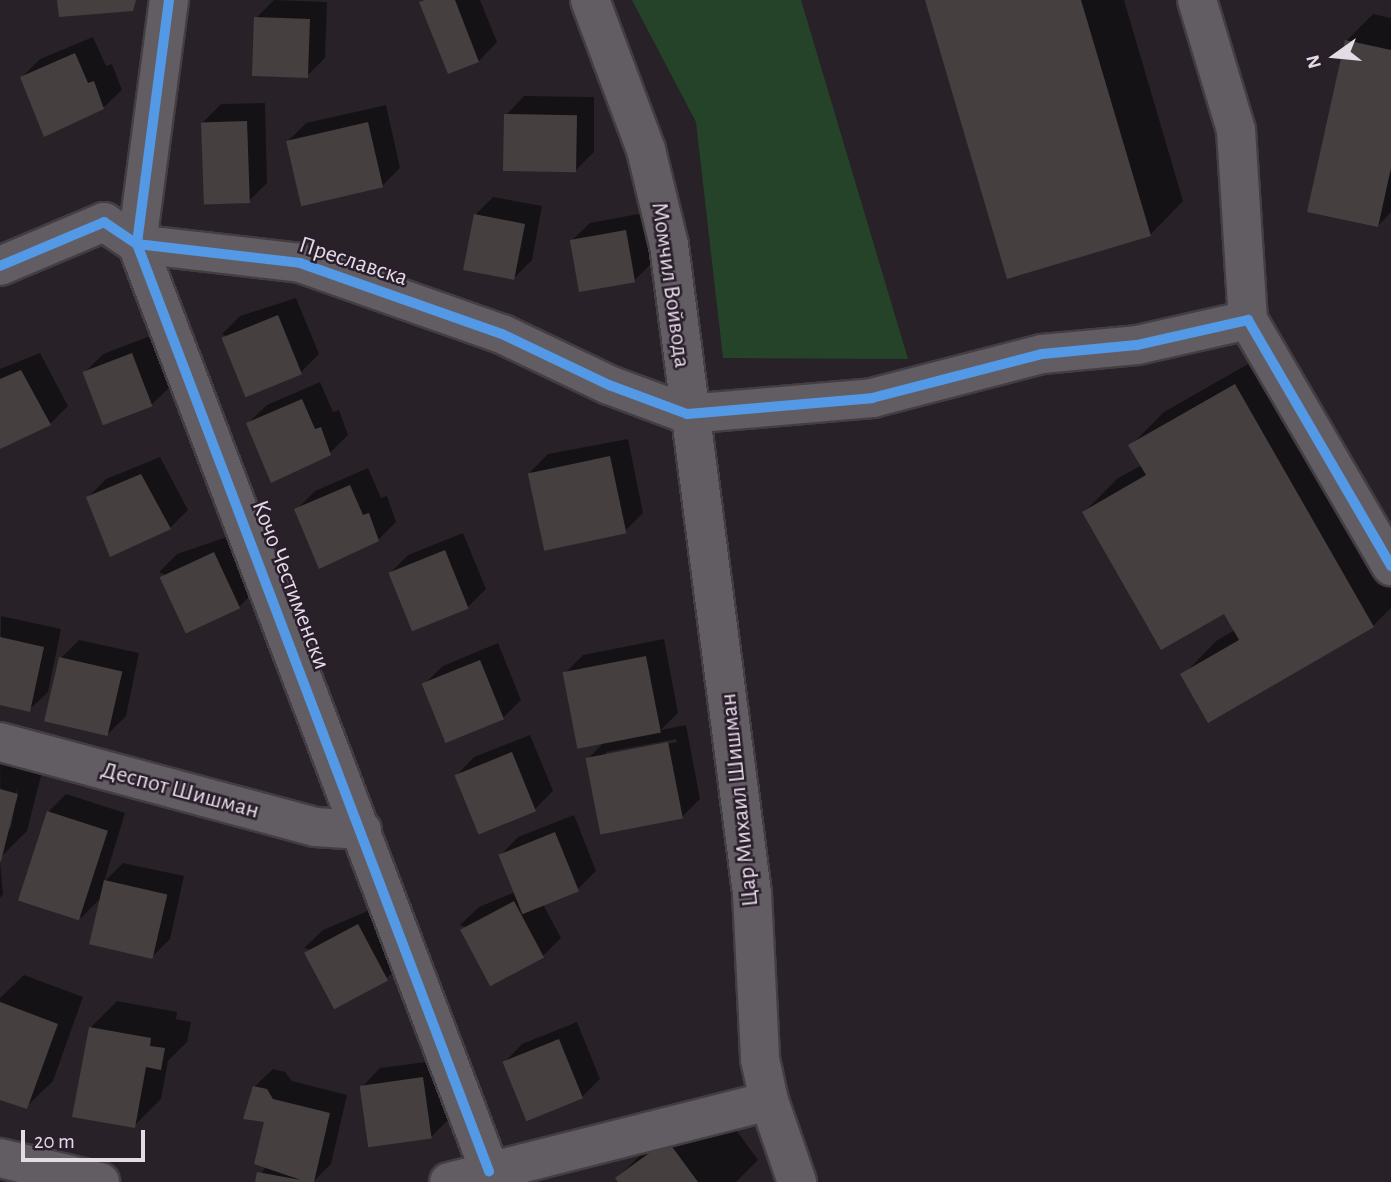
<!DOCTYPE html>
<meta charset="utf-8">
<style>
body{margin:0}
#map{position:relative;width:1391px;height:1182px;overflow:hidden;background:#282228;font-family:"Alegreya Sans",sans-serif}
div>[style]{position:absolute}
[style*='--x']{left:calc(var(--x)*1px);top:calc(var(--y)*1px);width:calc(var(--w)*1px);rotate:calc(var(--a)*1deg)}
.green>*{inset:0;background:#244328}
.shadow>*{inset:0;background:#0007}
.building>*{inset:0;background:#463f40;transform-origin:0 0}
.roads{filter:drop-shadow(2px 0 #433e43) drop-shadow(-2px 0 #433e43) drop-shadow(0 2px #433e43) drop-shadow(0 -2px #433e43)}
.minor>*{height:38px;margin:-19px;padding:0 19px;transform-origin:19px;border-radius:19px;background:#625d62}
.cycleway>*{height:10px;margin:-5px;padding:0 5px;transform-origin:5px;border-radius:5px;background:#5399e6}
span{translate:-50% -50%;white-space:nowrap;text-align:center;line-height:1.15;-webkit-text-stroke:5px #2a1e2c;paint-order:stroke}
.street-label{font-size:24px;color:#e4dce5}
.north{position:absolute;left:1300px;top:21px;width:70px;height:70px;-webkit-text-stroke:5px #2a1e2c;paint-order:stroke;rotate:255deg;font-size:19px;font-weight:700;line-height:28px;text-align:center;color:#e4dce5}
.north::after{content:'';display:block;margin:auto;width:24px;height:32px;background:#e4dce5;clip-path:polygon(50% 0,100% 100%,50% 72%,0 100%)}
.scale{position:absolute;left:21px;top:1130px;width:124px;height:32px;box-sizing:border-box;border:4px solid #e4dce5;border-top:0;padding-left:9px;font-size:21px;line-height:24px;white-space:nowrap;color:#e4dce5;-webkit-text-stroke:5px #2a1e2c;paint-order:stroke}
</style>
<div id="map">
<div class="green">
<i style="clip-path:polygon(632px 0,801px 0,908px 359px,723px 358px,696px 122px)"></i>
</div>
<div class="shadow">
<i style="clip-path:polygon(274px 0,327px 2px,325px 58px,307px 76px,256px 18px)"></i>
<i style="clip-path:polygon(424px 0,480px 0,497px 42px,479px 61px,449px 72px)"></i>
<i style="clip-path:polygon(927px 0,1124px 0,1183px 201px,1150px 235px)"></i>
<i style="clip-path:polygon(1373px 14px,1391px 18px,1391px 212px,1378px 226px,1346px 41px)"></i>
<i style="clip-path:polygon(93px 37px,106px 66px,112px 64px,122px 90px,103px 108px,22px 77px,40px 59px)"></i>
<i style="clip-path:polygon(524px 96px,594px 97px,594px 152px,576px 170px,506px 115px)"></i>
<i style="clip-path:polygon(265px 103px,267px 183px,249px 201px,203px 122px,221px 104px)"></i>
<i style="clip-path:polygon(386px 105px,400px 168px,382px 186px,288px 141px,306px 123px)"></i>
<i style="clip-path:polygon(493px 197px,542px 206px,532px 260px,514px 278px,475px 215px)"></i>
<i style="clip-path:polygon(644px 213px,653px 262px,634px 281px,571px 241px,590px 223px)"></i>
<i style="clip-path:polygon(296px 298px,319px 354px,301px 372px,222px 334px,240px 316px)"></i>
<i style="clip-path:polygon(150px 336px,170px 387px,151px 405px,85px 372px,103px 354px)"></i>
<i style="clip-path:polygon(1269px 352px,1391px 564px,1391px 608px,1373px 626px,1209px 720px,1183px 675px,1216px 641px,1235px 630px,1225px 612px,1084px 512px,1118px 478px,1142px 465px,1131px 445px,1164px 412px)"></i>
<i style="clip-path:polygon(40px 353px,68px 406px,50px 424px,0 447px,0 369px)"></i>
<i style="clip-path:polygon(320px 382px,333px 412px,339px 410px,348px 435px,330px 453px,248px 423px,267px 405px)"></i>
<i style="clip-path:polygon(628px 439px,643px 513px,625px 531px,530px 472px,548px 454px)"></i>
<i style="clip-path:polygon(160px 457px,188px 510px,170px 528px,88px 497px,106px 479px)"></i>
<i style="clip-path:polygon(368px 468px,381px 498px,387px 496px,396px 522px,378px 540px,297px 509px,315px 491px)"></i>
<i style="clip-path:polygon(463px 533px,486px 589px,468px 607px,390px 573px,408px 555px)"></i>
<i style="clip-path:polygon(233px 535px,257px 589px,239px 607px,159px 572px,177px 554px)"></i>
<i style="clip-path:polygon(1px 616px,61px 629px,48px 692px,29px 710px,0 704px)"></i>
<i style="clip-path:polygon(evenodd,664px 639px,678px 713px,661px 730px,686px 725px,700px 799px,682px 817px,588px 759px,604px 742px,565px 673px,583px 655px,664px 639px,676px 739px,677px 742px,606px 756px,606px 752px,676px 739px)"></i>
<i style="clip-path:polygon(79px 640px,139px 653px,126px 716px,108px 734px,61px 658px)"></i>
<i style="clip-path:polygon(498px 643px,521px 700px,503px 718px,424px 684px,443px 666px)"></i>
<i style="clip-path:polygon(530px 735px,553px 791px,535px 809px,456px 776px,474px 757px)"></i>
<i style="clip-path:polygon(evenodd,0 756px,43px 768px,27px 831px,1px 857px,0 756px,18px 785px,11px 828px,7px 828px,18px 785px)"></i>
<i style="clip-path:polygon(66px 794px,125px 813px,104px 882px,123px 863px,184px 876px,170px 939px,152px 957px,102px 897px,81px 918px,48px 812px)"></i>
<i style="clip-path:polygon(574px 815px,596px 871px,578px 889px,543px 904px,561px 938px,543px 956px,460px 925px,479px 907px,515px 892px,500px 856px,518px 837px)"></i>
<i style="clip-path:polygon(0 862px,3px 894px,0 898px)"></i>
<i style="clip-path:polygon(377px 907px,405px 960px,387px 978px,304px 948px,323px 930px)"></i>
<i style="clip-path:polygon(24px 975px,83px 997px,53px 1081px,26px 1107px,0 1098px,0 998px)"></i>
<i style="clip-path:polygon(117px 1001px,177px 1012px,176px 1019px,191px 1022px,187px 1042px,168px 1061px,161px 1099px,134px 1126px,90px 1028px)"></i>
<i style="clip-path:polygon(577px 1022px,600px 1079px,582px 1097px,504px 1063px,522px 1044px)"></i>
<i style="clip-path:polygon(441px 1060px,450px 1118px,432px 1136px,362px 1087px,380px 1068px)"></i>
<i style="clip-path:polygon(273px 1069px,285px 1072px,292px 1081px,347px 1095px,331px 1164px,313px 1182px,257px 1182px,266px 1166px,266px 1121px,254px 1087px)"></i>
<i style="clip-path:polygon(712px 1097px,758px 1160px,736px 1182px,620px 1182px,617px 1178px,662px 1134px)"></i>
</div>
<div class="building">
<i style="clip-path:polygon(57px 0,136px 0,133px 11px,59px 17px)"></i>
<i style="clip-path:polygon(425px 0,455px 0,479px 62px,448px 74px,419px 2px)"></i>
<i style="clip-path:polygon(925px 0,1081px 0,1151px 236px,1007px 279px)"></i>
<i style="left:254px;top:17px;width:56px;height:59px;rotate:2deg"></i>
<i style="clip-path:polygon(1345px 40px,1391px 50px,1391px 168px,1378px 227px,1307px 212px)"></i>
<i style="clip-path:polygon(75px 53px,88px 83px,94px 81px,104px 109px,44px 137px,20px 77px)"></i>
<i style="left:504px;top:114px;width:73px;height:57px;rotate:1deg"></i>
<i style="left:247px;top:121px;width:82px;height:46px;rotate:88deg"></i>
<i style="left:368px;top:122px;width:67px;height:84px;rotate:77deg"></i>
<i style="left:474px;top:214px;width:52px;height:57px;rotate:11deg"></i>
<i style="left:626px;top:230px;width:53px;height:57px;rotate:80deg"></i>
<i style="left:278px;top:315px;width:64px;height:61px;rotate:68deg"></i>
<i style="left:132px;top:353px;width:57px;height:53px;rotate:69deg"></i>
<i style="clip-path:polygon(21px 370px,51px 425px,0 449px,0 379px)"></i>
<i style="clip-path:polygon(1235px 384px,1374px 627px,1208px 723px,1180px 674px,1239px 640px,1224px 614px,1161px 650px,1082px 512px,1146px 475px,1128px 445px)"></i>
<i style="clip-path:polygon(302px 399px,315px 429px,321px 427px,331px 455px,271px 483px,246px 423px)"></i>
<i style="left:610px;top:456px;width:79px;height:84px;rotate:78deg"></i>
<i style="clip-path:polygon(141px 474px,171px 529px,110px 557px,86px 497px)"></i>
<i style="clip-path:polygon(350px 485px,363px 515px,369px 513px,379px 541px,319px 569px,294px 509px)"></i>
<i style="left:445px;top:550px;width:63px;height:61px;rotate:68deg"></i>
<i style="left:214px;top:552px;width:62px;height:60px;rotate:65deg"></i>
<i style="clip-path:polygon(0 637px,44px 647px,30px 712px,0 705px)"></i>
<i style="left:646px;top:656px;width:78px;height:85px;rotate:79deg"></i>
<i style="left:59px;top:657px;width:65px;height:66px;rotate:13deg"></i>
<i style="left:480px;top:660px;width:64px;height:63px;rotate:68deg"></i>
<i style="left:668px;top:742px;width:78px;height:84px;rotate:79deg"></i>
<i style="left:512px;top:752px;width:64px;height:62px;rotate:68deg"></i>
<i style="clip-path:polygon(0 789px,18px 794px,1px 861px,0 861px)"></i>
<i style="left:47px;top:811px;width:64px;height:94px;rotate:18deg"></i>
<i style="left:555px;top:832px;width:64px;height:61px;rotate:68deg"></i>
<i style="left:104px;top:880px;width:65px;height:66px;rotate:13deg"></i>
<i style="left:514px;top:901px;width:64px;height:61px;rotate:62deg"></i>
<i style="left:358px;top:924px;width:64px;height:61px;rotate:62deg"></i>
<i style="clip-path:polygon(0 1002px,58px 1024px,27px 1109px,0 1100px)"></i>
<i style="clip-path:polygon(89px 1027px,151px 1038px,150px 1046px,165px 1048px,161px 1070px,146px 1067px,135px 1128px,72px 1117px)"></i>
<i style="left:559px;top:1039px;width:64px;height:61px;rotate:68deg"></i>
<i style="left:423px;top:1077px;width:62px;height:64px;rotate:82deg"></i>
<i style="clip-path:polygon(253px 1086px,267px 1089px,273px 1099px,330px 1113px,314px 1182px,255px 1182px,257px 1172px,301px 1180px,254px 1164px,264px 1122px,243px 1119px)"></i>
<i style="clip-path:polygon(667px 1140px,698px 1182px,618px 1182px,615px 1178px)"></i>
</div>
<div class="roads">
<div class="minor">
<i style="--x:169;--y:0;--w:246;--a:97.5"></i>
<i style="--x:137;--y:244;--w:1004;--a:69.16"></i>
<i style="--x:590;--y:0;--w:160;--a:69.5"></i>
<i style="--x:646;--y:150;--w:98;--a:76.4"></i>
<i style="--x:669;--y:245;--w:653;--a:82.7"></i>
<i style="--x:752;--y:893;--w:166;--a:87.2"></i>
<i style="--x:760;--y:1059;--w:43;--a:77.9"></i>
<i style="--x:769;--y:1101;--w:86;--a:70.9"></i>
<i style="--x:1197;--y:0;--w:136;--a:73.3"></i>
<i style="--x:1236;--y:130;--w:190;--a:86.4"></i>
<i style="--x:1248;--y:320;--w:285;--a:59.8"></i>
<i style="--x:0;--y:266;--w:113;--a:-22.9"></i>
<i style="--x:104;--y:222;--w:40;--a:34"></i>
<i style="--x:137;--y:244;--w:164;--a:6.6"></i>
<i style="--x:300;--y:263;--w:214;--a:19.4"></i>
<i style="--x:502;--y:334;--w:119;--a:25.5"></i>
<i style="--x:609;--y:385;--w:83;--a:20.4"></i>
<i style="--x:687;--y:414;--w:186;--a:-4.9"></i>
<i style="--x:872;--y:398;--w:176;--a:-14.5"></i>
<i style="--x:1042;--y:354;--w:95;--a:-5.4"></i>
<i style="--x:1137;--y:345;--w:114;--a:-12.7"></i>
<i style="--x:0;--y:742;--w:326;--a:15.1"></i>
<i style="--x:315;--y:827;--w:47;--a:3.7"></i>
<i style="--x:0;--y:1158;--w:103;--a:13.5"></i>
<i style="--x:449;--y:1182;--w:330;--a:-14.2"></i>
</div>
</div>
<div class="cycleway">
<i style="--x:169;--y:0;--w:246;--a:97.5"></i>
<i style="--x:137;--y:244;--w:992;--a:69.21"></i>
<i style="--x:0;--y:266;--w:113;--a:-22.9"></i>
<i style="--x:104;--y:222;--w:40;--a:34"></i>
<i style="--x:137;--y:244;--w:164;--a:6.6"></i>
<i style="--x:300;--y:263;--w:214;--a:19.4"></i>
<i style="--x:502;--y:334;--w:119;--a:25.5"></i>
<i style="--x:609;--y:385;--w:83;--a:20.4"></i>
<i style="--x:687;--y:414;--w:186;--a:-4.9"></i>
<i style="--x:872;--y:398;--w:176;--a:-14.5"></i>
<i style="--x:1042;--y:354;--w:95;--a:-5.4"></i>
<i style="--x:1137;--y:345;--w:114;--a:-12.7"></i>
<i style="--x:1248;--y:320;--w:285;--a:59.8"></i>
</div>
<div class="street-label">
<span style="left:353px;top:262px;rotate:18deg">Преславска</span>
<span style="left:670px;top:285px;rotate:82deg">Момчил Войвода</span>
<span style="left:290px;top:585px;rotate:69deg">Кочо Честименски</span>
<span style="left:180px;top:791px;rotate:15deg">Деспот Шишман</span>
<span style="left:740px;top:800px;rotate:-96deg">Цар Михаил Шишман</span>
</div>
<div class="north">N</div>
<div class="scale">20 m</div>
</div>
